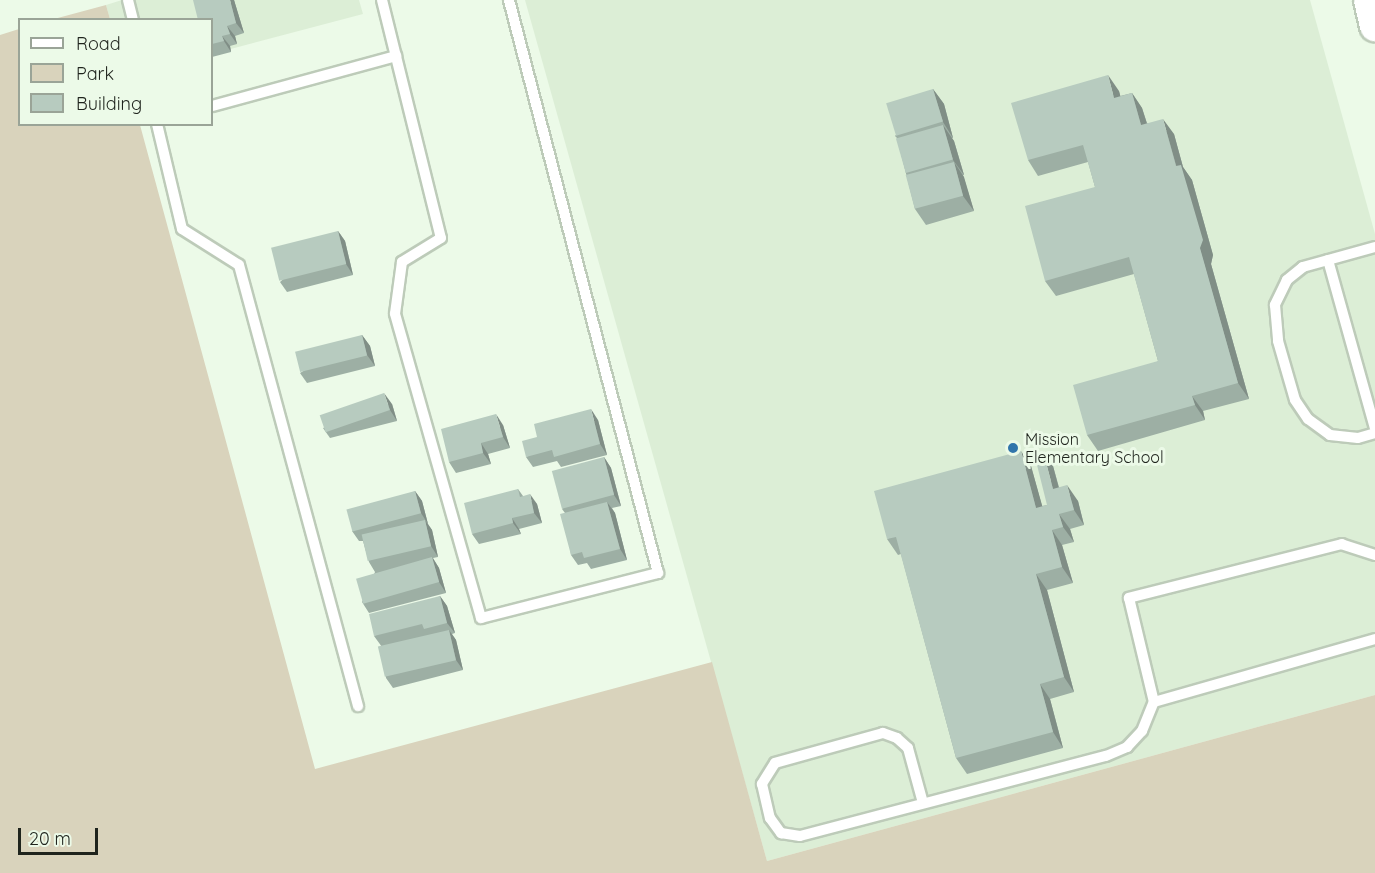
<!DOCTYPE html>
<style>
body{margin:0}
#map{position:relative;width:1375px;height:873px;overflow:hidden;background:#ecfae8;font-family:Quicksand,sans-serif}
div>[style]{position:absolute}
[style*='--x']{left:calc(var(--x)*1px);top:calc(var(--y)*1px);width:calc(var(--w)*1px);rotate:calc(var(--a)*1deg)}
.built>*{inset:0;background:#dceed6}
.green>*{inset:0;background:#d9d3bc}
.roads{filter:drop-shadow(2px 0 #bdcbb9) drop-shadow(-2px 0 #bdcbb9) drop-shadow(0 2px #bdcbb9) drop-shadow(0 -2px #bdcbb9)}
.lane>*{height:10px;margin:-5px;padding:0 5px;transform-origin:5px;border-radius:5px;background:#fff}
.secondary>*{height:30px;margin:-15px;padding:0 15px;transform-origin:15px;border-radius:15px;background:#fff}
.wall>*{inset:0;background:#9dafa4}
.shaded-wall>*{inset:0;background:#808e86}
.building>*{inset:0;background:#b7cbbf;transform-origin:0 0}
.dots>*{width:16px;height:16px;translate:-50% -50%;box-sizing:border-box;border:3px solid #ecfae8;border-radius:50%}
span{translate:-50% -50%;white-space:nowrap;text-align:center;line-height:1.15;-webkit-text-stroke:6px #ecfae8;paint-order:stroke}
.poi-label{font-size:16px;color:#1f241d}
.left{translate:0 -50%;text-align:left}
.legend{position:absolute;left:18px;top:18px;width:195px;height:108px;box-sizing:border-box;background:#ecfae8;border:2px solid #9aa497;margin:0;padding:8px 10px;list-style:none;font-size:18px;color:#1f241d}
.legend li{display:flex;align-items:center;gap:12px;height:30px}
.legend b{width:30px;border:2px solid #9aa497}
.scale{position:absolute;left:18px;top:828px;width:80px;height:27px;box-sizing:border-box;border:3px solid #1f241d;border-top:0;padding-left:8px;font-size:18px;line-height:21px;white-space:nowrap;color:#1f241d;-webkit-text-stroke:4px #ecfae8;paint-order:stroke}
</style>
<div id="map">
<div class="built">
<i style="clip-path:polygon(122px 0,359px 0,363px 14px,212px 54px,212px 20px,110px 19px,106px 5px)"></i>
<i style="clip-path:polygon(525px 0,1310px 0,1375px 234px,1375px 695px,767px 861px)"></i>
</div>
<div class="green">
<i style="clip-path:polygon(106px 5px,110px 19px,54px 19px)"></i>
<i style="clip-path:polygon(19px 29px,20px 124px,140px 125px,315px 769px,712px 662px,767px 861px,1375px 695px,1375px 873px,0 873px,0 35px)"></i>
</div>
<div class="roads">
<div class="lane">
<i style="--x:128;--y:0;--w:21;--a:76"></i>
<i style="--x:382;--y:0;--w:245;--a:76.1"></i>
<i style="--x:441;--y:238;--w:46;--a:148.4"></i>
<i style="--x:402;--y:262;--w:52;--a:97.7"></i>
<i style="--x:395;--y:314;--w:316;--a:74.2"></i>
<i style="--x:481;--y:618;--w:183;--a:-14.3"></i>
<i style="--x:658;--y:573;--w:592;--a:-104.58"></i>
<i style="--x:212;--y:106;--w:191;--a:-15.2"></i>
<i style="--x:157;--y:124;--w:108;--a:76.6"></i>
<i style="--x:182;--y:229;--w:67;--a:32.3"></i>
<i style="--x:239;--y:265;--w:457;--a:74.9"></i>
<i style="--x:1375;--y:247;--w:75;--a:164.5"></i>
<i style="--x:1303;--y:267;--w:21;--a:141"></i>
<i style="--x:1287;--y:280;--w:28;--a:116"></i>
<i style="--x:1275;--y:305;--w:36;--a:85"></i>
<i style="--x:1278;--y:341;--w:61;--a:73.9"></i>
<i style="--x:1295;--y:400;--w:23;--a:56"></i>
<i style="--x:1308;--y:419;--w:27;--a:36"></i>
<i style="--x:1330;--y:435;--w:28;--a:6"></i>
<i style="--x:1358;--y:438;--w:18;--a:-16"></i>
<i style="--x:1328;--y:260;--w:174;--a:74.4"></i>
<i style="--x:1375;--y:555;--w:35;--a:-162"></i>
<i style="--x:1342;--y:544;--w:220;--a:165.8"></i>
<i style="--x:1129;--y:598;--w:107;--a:76.5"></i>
<i style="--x:1154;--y:702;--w:230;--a:-15.9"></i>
<i style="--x:923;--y:803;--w:57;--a:-105.3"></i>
<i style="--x:908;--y:748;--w:15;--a:-138"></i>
<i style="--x:897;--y:738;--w:15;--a:-160"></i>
<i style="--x:883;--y:733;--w:112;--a:164.5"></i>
<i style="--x:775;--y:763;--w:25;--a:122"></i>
<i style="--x:762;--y:784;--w:35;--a:77"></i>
<i style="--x:770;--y:818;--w:19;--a:54"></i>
<i style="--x:781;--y:833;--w:19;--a:9"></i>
<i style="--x:800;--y:836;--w:316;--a:-14.7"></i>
<i style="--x:1106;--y:756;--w:23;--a:-23"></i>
<i style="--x:1127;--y:747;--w:22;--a:-47"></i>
<i style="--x:1142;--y:731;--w:31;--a:-68"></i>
</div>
<div class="secondary">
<i style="--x:1369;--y:0;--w:27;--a:77"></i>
</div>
</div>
<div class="wall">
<i style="clip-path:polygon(234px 0,244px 33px,235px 36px,237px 44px,230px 46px,231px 52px,212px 57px,212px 20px)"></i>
<i style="clip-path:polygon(933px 89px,944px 104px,953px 138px,952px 138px,954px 141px,964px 175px,963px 175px,974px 211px,926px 225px,915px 209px,897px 138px,895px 136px)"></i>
<i style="clip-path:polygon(1119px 91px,1120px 96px,1132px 93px,1142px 108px,1147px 123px,1174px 134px,1183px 167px,1192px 180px,1213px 255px,1211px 264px,1249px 399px,1203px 411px,1205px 420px,1098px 451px,1087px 435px,1158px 361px,1134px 274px,1056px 296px,1045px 281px,1095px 187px,1088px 162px,1038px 176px,1028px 160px)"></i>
<i style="clip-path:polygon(338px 231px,345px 241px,353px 275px,287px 292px,280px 282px)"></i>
<i style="clip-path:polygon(362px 335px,370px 346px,375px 366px,307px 383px,300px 373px)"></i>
<i style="clip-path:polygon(392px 404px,397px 421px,330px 438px,323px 428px)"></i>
<i style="clip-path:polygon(598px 420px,607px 455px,561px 467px,557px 461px,533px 467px,526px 457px)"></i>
<i style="clip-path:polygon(503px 425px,510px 448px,488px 454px,491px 464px,456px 473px,449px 462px)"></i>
<i style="clip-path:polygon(604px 457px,611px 468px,621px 506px,612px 508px,615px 513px,627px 560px,591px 569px,587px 563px,578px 565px,571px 555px,565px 513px,562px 509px)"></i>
<i style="clip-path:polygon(1031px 466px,1042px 506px,1047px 505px,1053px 466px,1059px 487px,1078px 501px,1084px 525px,1070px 529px,1074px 542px,1062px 545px,1073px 583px,1047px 590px,1074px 692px,1050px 699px,1063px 748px,967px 774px,956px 758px,901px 554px,898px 555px,887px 539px)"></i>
<i style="clip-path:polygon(518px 489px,523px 496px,537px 504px,542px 523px,519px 529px,521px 534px,479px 544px,472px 534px)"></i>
<i style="clip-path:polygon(415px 491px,422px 501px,428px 524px,432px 530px,438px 557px,433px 558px,439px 568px,446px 593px,369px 613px,362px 602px,375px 572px,369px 562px,363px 541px,359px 541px,352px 531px)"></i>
<i style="clip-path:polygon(440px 596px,447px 606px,455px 633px,452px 634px,456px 640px,463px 670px,393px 688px,386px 678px,382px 647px,374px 636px)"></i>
</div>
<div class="shaded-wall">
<i style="clip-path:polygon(230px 0,234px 0,244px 33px,236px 23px)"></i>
<i style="clip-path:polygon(227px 26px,235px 36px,237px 44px,230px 34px)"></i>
<i style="clip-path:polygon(222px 36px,230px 46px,231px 52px,224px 41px)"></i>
<i style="clip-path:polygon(1108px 75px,1119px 91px,1125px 113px,1114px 98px)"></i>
<i style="clip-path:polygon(933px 89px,944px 104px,953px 138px,943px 122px)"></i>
<i style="clip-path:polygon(1132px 93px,1142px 108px,1152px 140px,1141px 125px)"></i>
<i style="clip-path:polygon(1163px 119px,1174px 134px,1183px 167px,1192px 180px,1213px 255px,1211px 264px,1249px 399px,1238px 383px)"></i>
<i style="clip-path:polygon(943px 125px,954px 141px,964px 175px,953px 160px)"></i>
<i style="clip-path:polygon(954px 162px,964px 177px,974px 211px,963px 196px)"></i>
<i style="clip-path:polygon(338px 231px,345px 241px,353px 275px,346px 264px)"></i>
<i style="clip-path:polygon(362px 335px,370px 346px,375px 366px,367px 355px)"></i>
<i style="clip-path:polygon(384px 393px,392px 404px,397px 421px,390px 410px)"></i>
<i style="clip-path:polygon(1192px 396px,1203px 411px,1205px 420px,1195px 405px)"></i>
<i style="clip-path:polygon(591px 409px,598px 420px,607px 455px,600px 444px)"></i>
<i style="clip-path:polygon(496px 414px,503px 425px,510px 448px,503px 437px)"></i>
<i style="clip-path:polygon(481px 443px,488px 454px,491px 464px,483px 453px)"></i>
<i style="clip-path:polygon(1021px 451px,1031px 466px,1047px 523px,1036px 508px)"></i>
<i style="clip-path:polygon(1043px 451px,1053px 466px,1063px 504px,1053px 489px)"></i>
<i style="clip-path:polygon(604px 457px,611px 468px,621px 506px,614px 495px)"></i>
<i style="clip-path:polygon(1067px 485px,1078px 501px,1084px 525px,1074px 510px)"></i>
<i style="clip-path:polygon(415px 491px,422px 501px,428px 524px,421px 513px)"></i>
<i style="clip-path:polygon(530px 494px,537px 504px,542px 523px,534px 513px)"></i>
<i style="clip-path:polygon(607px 502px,615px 513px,627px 560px,620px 549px)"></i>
<i style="clip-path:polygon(1059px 514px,1070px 529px,1074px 542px,1063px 527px)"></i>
<i style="clip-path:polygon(512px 518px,519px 529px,521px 534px,513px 523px)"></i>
<i style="clip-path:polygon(425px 520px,432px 530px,438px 557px,431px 546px)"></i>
<i style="clip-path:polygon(1052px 530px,1062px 545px,1073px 583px,1062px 567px)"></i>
<i style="clip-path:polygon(432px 557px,439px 568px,446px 593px,439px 582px)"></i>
<i style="clip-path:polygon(1036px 574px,1047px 590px,1074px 692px,1064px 677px)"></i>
<i style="clip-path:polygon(440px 596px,447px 606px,455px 633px,447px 623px)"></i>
<i style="clip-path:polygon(449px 630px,456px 640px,463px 670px,456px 660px)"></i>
<i style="clip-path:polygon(1040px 684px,1050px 699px,1063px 748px,1053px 732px)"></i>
</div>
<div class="building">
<i style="clip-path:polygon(193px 0,230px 0,236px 23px,227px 26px,230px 34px,222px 36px,224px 41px,212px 44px,212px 20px,198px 20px)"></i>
<i style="clip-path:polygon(1108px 75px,1114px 98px,1132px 93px,1141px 125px,1163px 119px,1176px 166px,1181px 165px,1203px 240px,1200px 248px,1238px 383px,1192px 396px,1195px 405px,1087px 435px,1073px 385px,1158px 361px,1129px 257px,1045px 281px,1025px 206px,1095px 187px,1083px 145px,1028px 160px,1011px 103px)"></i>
<i style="left:933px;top:89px;width:34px;height:49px;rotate:73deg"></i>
<i style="left:943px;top:125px;width:36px;height:49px;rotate:74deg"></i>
<i style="left:954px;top:162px;width:35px;height:50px;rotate:75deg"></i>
<i style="left:338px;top:231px;width:34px;height:69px;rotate:76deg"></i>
<i style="left:362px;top:335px;width:21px;height:69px;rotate:76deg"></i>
<i style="left:384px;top:393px;width:18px;height:68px;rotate:71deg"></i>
<i style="clip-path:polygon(591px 409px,600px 444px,554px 457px,552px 450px,526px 457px,522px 441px,537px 437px,534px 424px)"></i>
<i style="clip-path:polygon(496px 414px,503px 437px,481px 443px,483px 453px,449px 462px,441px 429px)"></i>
<i style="clip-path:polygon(1021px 451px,1036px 508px,1047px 505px,1034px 453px,1043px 451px,1053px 489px,1067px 485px,1074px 510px,1059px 514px,1063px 527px,1052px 530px,1062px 567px,1036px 574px,1064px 677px,1040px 684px,1053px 732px,956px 758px,896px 537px,887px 539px,874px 491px)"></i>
<i style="left:604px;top:457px;width:39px;height:54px;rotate:75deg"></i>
<i style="clip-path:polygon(518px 489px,520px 497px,530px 494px,534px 513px,512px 518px,513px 523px,472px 534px,464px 503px)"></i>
<i style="left:415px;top:491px;width:23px;height:71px;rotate:75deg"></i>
<i style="clip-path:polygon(607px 502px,620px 549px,584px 558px,582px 552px,571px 555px,560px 514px)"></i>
<i style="left:425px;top:520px;width:27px;height:65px;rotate:77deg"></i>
<i style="left:432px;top:557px;width:26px;height:79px;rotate:74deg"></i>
<i style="clip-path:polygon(440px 596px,447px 623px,424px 629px,422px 624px,374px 636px,369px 614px)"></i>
<i style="left:449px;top:630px;width:31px;height:73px;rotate:77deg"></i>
</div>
<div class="dots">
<i style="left:1013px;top:448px;background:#3175ab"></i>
</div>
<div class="poi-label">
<span class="left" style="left:1025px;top:448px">Mission<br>Elementary School</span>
</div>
<ul class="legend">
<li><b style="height:8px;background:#fff"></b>Road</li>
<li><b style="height:16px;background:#d9d3bc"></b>Park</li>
<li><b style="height:16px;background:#b7cbbf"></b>Building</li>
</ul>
<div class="scale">20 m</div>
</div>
